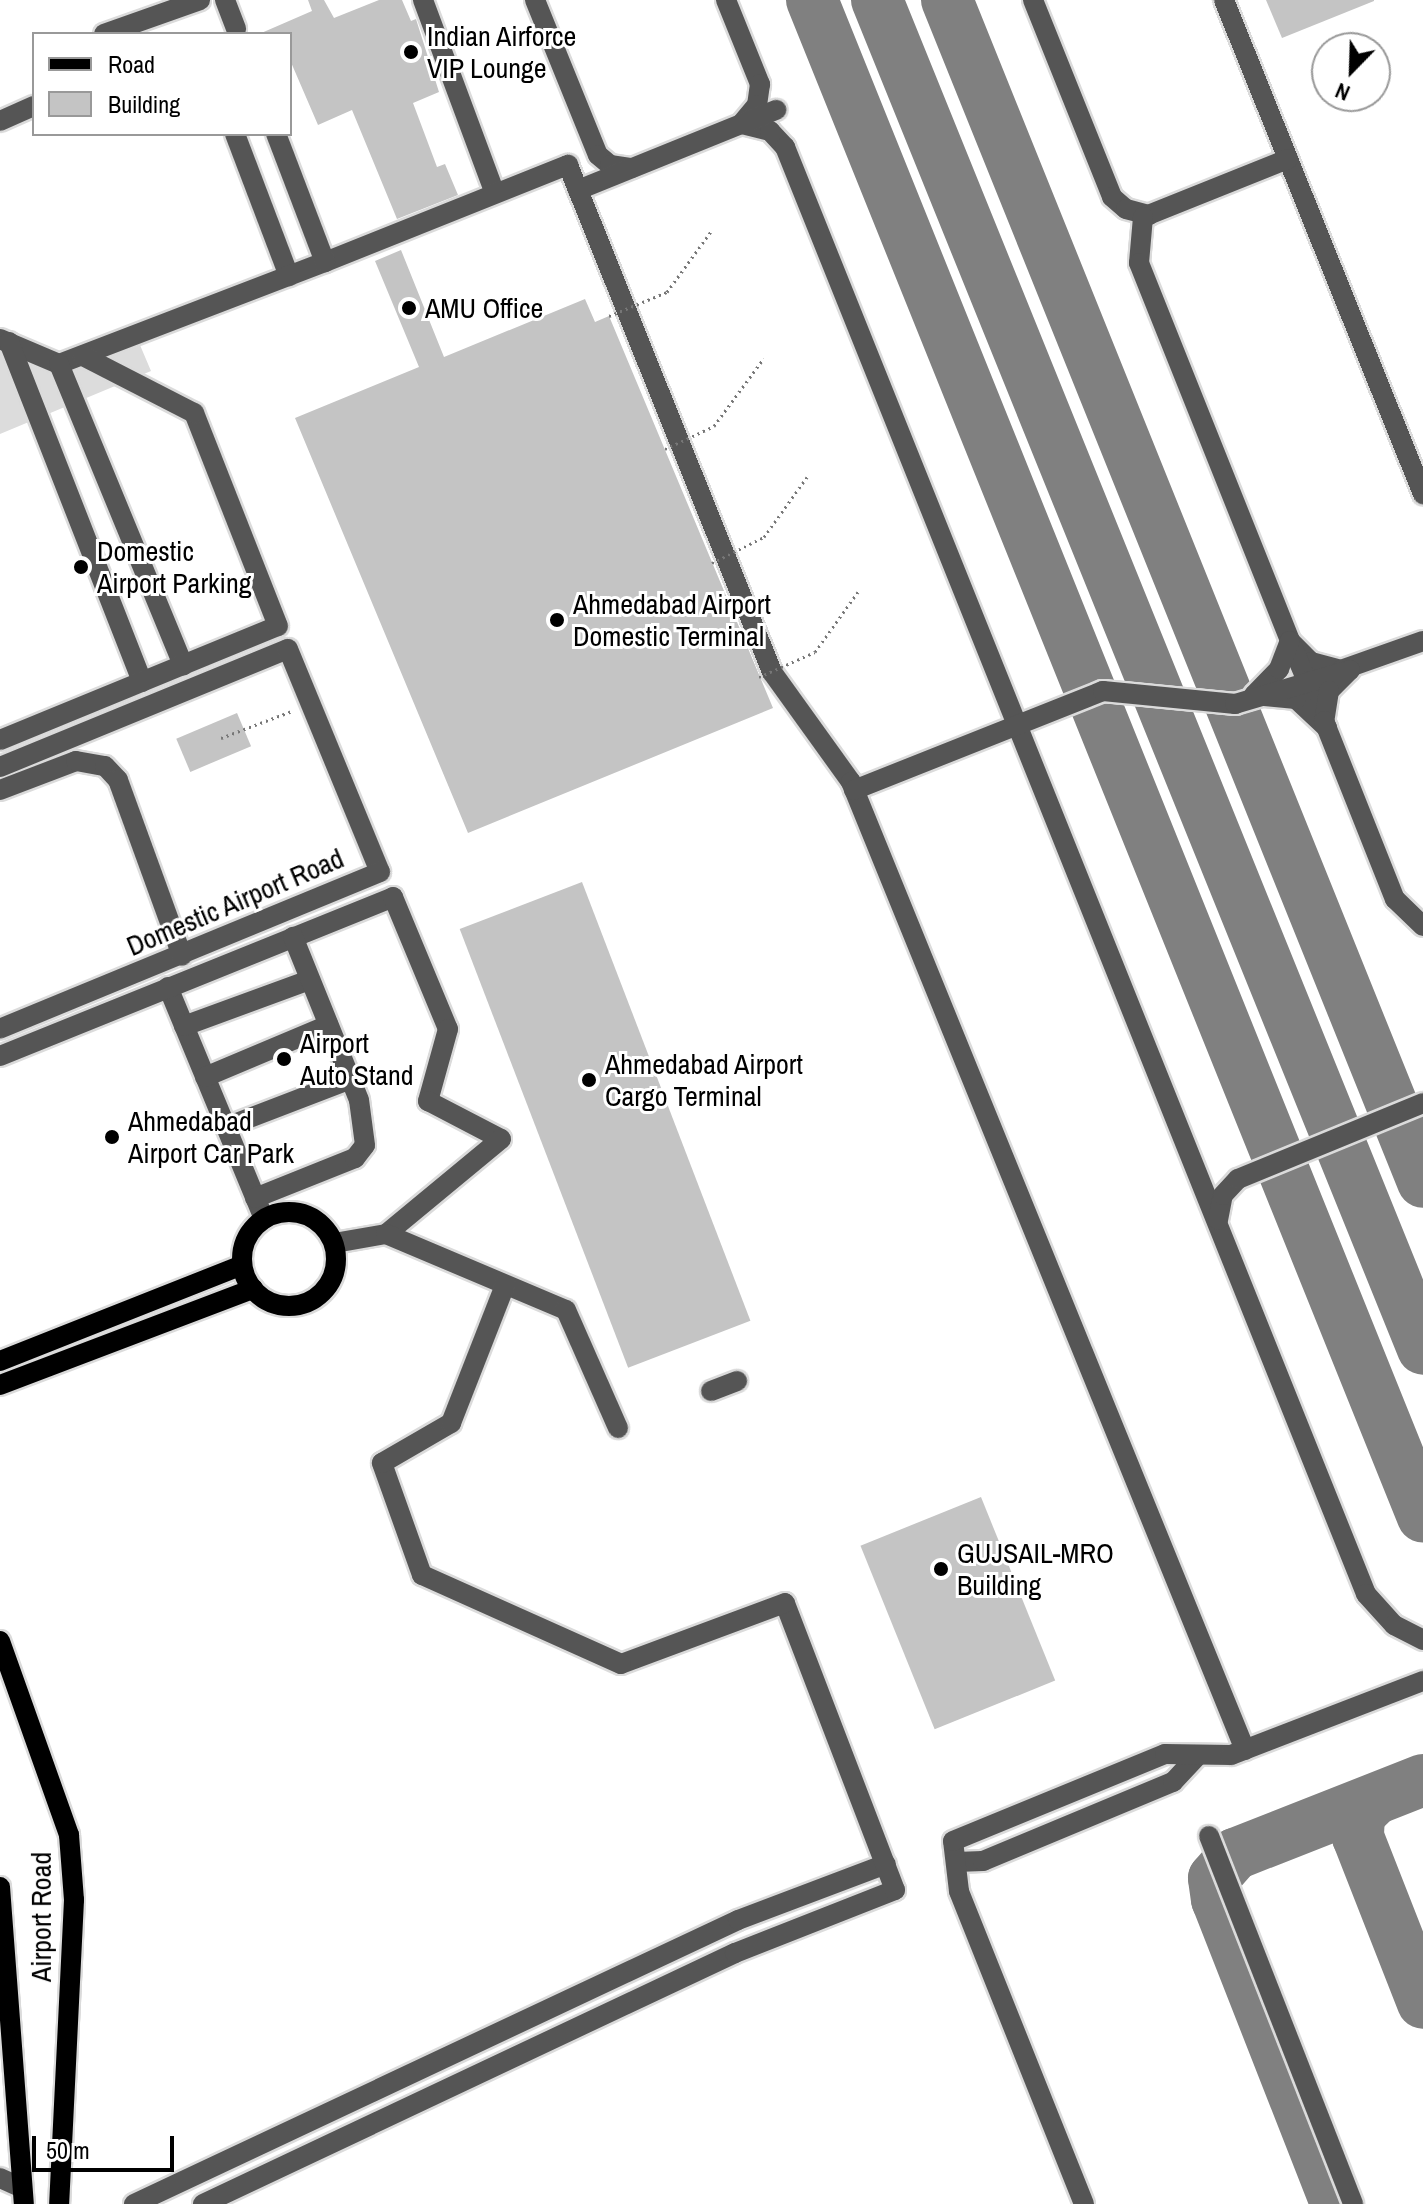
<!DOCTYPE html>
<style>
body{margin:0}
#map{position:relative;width:1423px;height:2204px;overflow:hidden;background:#fff;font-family:"Archivo Narrow",sans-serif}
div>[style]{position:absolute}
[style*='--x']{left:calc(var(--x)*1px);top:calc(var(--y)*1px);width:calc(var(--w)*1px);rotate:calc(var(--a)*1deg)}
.green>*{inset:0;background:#dcdcdc}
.taxiway>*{height:52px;margin:-26px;padding:0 26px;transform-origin:26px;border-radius:26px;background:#808080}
.building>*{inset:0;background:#c4c4c4;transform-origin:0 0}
.path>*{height:3px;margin-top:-1.5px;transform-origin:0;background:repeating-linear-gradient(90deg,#777 0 2px,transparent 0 6px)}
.roads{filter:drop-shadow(2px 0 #dbdbdb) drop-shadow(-2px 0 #dbdbdb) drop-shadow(0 2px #dbdbdb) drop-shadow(0 -2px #dbdbdb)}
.minor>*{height:20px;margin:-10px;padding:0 10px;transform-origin:10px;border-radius:10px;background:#555}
.major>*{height:20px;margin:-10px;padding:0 10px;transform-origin:10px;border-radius:10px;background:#000}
.major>.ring{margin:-10px;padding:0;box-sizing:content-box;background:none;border:20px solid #000;border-radius:50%}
.path-bridge>*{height:3px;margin-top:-1.5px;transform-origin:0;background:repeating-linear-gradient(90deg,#777 0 2px,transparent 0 6px)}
.dots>*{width:22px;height:22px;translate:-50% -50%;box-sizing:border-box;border:4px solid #fff;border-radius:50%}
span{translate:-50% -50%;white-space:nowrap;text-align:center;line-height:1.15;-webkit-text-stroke:6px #fff;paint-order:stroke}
.poi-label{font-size:28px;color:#000}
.left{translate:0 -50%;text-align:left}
.street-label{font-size:28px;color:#000}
.legend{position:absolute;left:32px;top:32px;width:260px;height:104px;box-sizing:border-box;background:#fff;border:2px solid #999;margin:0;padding:10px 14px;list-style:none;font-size:24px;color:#000}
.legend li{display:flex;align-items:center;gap:16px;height:40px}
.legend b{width:40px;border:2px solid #999}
.north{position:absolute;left:1311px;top:32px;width:80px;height:80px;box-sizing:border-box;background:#fff;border:2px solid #999;border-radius:50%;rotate:203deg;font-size:22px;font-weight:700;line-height:32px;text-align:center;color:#000}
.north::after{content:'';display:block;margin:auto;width:28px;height:36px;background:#000;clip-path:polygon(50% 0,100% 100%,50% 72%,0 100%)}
.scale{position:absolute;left:32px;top:2136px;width:142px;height:36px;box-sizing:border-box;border:4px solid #000;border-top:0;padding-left:10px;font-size:24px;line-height:28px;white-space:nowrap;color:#000;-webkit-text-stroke:6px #fff;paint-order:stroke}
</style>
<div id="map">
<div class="green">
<i style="clip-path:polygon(137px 338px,151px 371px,0 434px,0 348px,56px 371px)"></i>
</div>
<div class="taxiway">
<i style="--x:812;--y:0;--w:1635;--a:68.06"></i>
<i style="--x:877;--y:0;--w:1455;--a:67.96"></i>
<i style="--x:947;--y:0;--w:1274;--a:68.06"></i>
<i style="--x:1374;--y:1800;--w:21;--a:135"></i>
<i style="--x:1359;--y:1815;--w:22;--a:93"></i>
<i style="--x:1358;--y:1837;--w:178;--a:68.6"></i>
<i style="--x:1336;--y:2203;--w:326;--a:-111.4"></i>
<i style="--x:1217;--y:1900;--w:22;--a:-98"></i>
<i style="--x:1214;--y:1878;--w:32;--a:-49"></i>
<i style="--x:1235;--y:1854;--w:202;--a:-21.5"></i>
</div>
<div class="building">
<i style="clip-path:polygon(308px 0,324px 0,334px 18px,379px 0,402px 0,411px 21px,416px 19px,439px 92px,413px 103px,437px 167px,445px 164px,458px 195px,397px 219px,352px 110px,318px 125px,290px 60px,290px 34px,259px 34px,312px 11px)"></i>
<i style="clip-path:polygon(1266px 0,1374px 0,1374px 1px,1282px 38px)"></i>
<i style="clip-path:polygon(401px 250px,444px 357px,585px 299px,595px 322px,609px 316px,773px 708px,468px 833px,295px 418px,419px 367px,375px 261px)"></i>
<i style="left:237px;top:713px;width:36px;height:66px;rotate:67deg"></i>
<i style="left:582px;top:882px;width:470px;height:131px;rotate:69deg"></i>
<i style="left:981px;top:1497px;width:198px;height:130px;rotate:68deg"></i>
</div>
<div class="path">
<i style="--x:221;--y:738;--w:76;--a:-20.8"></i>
</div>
<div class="roads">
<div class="minor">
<i style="--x:225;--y:0;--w:31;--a:69"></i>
<i style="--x:423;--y:0;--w:204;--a:69.6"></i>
<i style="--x:535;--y:0;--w:167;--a:67.9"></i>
<i style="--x:598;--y:155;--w:16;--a:40"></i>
<i style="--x:610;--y:165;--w:22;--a:8"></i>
<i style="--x:726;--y:0;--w:91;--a:68"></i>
<i style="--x:760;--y:84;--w:21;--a:98"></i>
<i style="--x:757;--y:105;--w:23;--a:130"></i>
<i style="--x:1033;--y:0;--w:212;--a:68.1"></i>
<i style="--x:1112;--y:197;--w:18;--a:41"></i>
<i style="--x:1126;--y:209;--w:24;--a:15"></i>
<i style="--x:1224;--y:0;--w:533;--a:68.06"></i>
<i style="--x:104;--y:34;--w:102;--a:-19.5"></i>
<i style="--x:0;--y:121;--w:37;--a:-24"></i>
<i style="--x:742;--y:124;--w:29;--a:14"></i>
<i style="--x:770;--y:131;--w:22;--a:47"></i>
<i style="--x:785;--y:147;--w:1559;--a:68.12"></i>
<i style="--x:1366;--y:1594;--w:42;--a:47.9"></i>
<i style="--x:1394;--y:1625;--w:33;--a:27"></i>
<i style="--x:235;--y:134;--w:152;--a:69.2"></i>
<i style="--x:1288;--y:159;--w:156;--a:158.2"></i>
<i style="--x:1143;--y:217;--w:46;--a:95"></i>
<i style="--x:1139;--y:263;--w:407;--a:68.2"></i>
<i style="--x:1290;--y:641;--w:30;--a:45"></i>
<i style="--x:1311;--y:662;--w:31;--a:15"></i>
<i style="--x:1341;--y:670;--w:87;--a:-19.5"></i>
<i style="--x:578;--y:190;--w:214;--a:-22"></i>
<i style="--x:325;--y:262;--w:262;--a:-21.8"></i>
<i style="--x:568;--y:165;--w:547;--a:68.08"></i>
<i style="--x:772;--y:672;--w:135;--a:54.3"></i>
<i style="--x:851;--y:782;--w:1045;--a:67.85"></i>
<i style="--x:0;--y:339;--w:64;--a:23"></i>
<i style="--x:59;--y:364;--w:285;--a:-21"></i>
<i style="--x:325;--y:262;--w:137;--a:-110.9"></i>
<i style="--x:9;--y:342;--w:365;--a:68.6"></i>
<i style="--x:59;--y:364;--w:326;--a:67.6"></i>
<i style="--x:1290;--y:641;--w:43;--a:67"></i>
<i style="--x:1307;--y:681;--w:51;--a:66.9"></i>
<i style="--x:1327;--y:728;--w:42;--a:-136.9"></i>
<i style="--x:1296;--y:699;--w:42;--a:-174.6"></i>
<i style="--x:1254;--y:695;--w:36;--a:-46"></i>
<i style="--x:1279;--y:669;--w:30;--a:-69"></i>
<i style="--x:0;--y:740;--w:300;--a:-22.3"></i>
<i style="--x:278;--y:626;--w:229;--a:-111.5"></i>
<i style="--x:194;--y:413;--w:125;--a:-152.8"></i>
<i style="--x:0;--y:767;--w:311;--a:-22.3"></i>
<i style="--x:288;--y:649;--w:241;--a:67.6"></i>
<i style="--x:380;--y:872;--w:411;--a:157.6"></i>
<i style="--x:0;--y:790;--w:81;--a:-20.9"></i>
<i style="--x:76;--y:761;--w:29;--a:10"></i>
<i style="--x:105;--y:766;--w:19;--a:47"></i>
<i style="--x:118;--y:780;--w:187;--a:70"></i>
<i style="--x:854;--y:790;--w:268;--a:-21.7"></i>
<i style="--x:1103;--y:691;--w:133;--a:5.6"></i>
<i style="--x:1235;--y:704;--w:120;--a:-16.5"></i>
<i style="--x:1350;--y:670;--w:30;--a:135"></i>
<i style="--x:1329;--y:691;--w:30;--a:99"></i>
<i style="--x:1324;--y:721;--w:192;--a:68.3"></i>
<i style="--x:1395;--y:899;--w:39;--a:44"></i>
<i style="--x:168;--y:987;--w:251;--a:67.5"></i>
<i style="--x:184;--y:1026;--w:134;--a:-20.1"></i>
<i style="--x:0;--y:1056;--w:424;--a:-22"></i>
<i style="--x:393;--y:897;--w:143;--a:67.4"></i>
<i style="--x:448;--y:1029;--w:75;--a:105.5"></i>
<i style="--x:428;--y:1101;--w:82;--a:27.5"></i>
<i style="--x:501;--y:1139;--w:149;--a:140.4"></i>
<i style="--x:386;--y:1234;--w:53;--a:170.2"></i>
<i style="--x:205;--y:1077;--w:134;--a:-22.8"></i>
<i style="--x:226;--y:1127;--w:134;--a:-21"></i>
<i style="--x:255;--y:1198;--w:108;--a:-21.8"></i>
<i style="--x:355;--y:1158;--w:16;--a:-52"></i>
<i style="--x:365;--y:1145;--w:45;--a:-97.6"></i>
<i style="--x:359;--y:1100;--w:176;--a:-112"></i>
<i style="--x:1218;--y:1220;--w:25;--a:-79"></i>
<i style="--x:1223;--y:1195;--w:22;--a:-47"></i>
<i style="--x:1238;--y:1179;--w:200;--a:-22.3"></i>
<i style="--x:386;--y:1234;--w:195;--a:22.9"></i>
<i style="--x:566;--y:1310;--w:129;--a:66.2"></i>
<i style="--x:711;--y:1391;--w:28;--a:-21"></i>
<i style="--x:1209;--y:1836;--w:395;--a:68.6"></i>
<i style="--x:956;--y:1862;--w:27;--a:-2"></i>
<i style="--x:983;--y:1861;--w:206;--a:-22.6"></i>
<i style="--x:1173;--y:1782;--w:34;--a:-47"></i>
<i style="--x:0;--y:2178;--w:24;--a:24"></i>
<i style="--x:134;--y:2204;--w:667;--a:-25.18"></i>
<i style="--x:738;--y:1920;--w:158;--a:-20.7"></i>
<i style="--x:203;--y:2204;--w:588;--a:-25.26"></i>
<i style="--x:735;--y:1953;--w:172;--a:-21.5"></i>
<i style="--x:895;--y:1890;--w:307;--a:-111"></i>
<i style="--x:785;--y:1603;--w:175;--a:159.6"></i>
<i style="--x:621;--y:1664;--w:218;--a:-155.9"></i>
<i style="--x:422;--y:1575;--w:119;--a:-109.7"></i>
<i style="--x:382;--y:1463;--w:80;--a:-30.1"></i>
<i style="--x:451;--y:1423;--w:148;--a:-68.6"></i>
<i style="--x:1084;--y:2204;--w:337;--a:-111.8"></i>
<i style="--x:959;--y:1891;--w:50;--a:-96.8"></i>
<i style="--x:953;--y:1841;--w:229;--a:-22.3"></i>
<i style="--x:1165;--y:1754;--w:66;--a:0.9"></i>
<i style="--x:1231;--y:1755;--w:206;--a:-21.1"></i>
</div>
<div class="major">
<i class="ring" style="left:242px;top:1212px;width:74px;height:74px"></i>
<i style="--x:0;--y:1361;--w:260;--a:-21.6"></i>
<i style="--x:0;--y:1385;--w:271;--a:-20.8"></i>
<i style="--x:0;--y:1641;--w:206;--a:70.4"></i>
<i style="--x:69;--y:1835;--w:65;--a:85.6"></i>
<i style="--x:74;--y:1900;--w:304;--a:92.8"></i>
<i style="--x:0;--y:1887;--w:318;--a:85.7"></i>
</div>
</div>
<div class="path-bridge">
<i style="--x:609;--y:316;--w:63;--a:-22.5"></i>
<i style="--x:667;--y:292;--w:77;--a:-54"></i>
<i style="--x:665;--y:449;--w:54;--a:-25.1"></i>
<i style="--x:714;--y:426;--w:84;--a:-53.7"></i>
<i style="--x:712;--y:563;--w:58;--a:-26.6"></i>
<i style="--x:764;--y:537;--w:74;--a:-54.4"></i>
<i style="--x:759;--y:677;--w:61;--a:-24.1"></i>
<i style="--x:815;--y:652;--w:77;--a:-54.5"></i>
</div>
<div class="dots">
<i style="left:411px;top:52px;background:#000"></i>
<i style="left:409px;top:308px;background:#000"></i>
<i style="left:81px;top:567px;background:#000"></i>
<i style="left:557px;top:620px;background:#000"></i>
<i style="left:284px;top:1059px;background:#000"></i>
<i style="left:589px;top:1080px;background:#000"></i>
<i style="left:112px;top:1137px;background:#000"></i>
<i style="left:941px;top:1569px;background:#000"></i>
</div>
<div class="poi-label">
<span class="left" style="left:427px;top:52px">Indian Airforce<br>VIP Lounge</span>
<span class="left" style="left:425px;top:308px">AMU Office</span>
<span class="left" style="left:97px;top:567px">Domestic<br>Airport Parking</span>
<span class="left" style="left:573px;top:620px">Ahmedabad Airport<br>Domestic Terminal</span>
<span class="left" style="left:300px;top:1059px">Airport<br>Auto Stand</span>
<span class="left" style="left:605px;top:1080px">Ahmedabad Airport<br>Cargo Terminal</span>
<span class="left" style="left:128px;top:1137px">Ahmedabad<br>Airport Car Park</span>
<span class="left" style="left:957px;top:1569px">GUJSAIL-MRO<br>Building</span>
</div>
<div class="street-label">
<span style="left:235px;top:902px;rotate:-23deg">Domestic Airport Road</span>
<span style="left:41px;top:1917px;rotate:-90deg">Airport Road</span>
</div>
<ul class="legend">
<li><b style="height:10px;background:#000"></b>Road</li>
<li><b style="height:22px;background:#c4c4c4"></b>Building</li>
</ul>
<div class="north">N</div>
<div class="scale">50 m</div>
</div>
